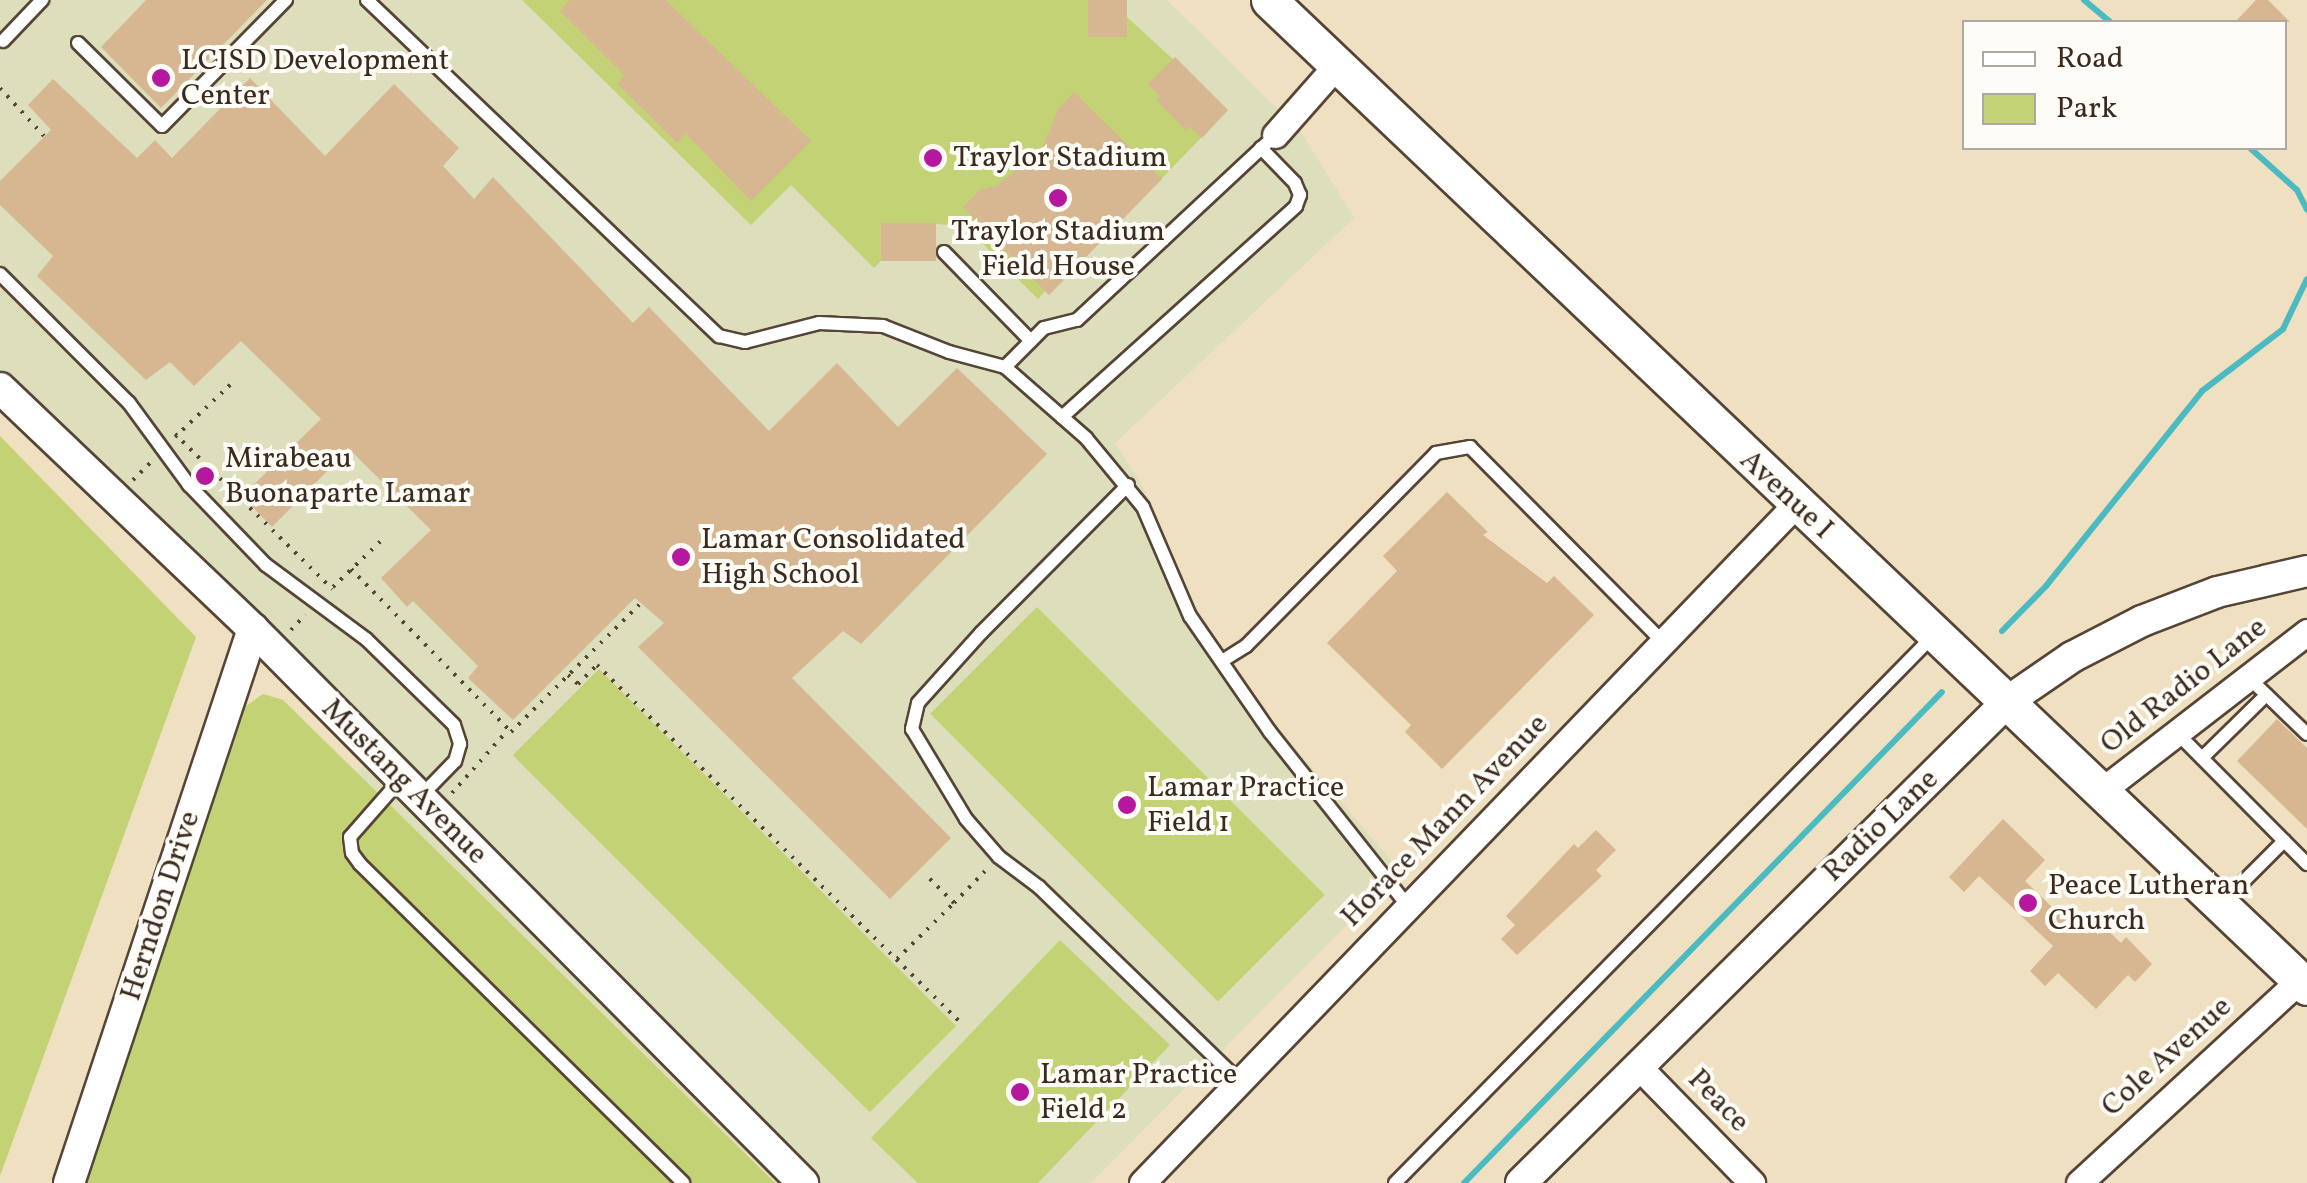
<!DOCTYPE html>
<style>
body{margin:0}
#map{position:relative;width:2307px;height:1183px;overflow:hidden;background:#eee0c0;font-family:Vollkorn,serif}
div>[style]{position:absolute}
[style*='--x']{left:calc(var(--x)*1px);top:calc(var(--y)*1px);width:calc(var(--w)*1px);rotate:calc(var(--a)*1deg)}
.built>*{inset:0;background:#dddebc}
.green>*{inset:0;background:#c3d274;transform-origin:0 0}
.stream>*{height:6px;margin:-3px;padding:0 3px;transform-origin:3px;border-radius:3px;background:#4bbac1}
.building>*{inset:0;background:#d6b792;transform-origin:0 0}
.path>*{height:4px;margin-top:-2px;transform-origin:0;background:repeating-linear-gradient(90deg,#564536 0 2.5px,transparent 0 10.5px)}
.roads{filter:drop-shadow(2px 0 #564536) drop-shadow(-2px 0 #564536) drop-shadow(0 2px #564536) drop-shadow(0 -2px #564536)}
.service>*{height:12px;margin:-6px;padding:0 6px;transform-origin:6px;border-radius:6px;background:#fff}
.minor>*{height:25px;margin:-12.5px;padding:0 12.5px;transform-origin:12.5px;border-radius:12.5px;background:#fff}
.tertiary>*{height:30px;margin:-15px;padding:0 15px;transform-origin:15px;border-radius:15px;background:#fff}
.secondary>*{height:35px;margin:-17.5px;padding:0 17.5px;transform-origin:17.5px;border-radius:17.5px;background:#fff}
.dots>*{width:28px;height:28px;translate:-50% -50%;box-sizing:border-box;border:5px solid #fdfcf7;border-radius:50%}
span{translate:-50% -50%;white-space:nowrap;text-align:center;line-height:1.15;-webkit-text-stroke:8px #fdfcf7;paint-order:stroke}
.poi-label{font-size:30px;color:#3b2a1e}
.left{translate:0 -50%;text-align:left}
.street-label{font-size:30px;color:#3b2a1e}
.legend{position:absolute;left:1962px;top:20px;width:325px;height:130px;box-sizing:border-box;background:#fdfcf7;border:2px solid #afa8a0;margin:0;padding:12px 18px;list-style:none;font-size:30px;color:#3b2a1e}
.legend li{display:flex;align-items:center;gap:20px;height:50px}
.legend b{width:50px;border:2px solid #afa8a0}
</style>
<div id="map">
<div class="built">
<i style="clip-path:polygon(0 0,1167px 0,1301px 132px,1354px 218px,1115px 443px,1142px 485px,1205px 628px,1251px 696px,1400px 871px,1091px 1183px,124px 1183px,212px 918px,381px 748px,0 371px)"></i>
</div>
<div class="green">
<i style="clip-path:polygon(522px 0,1127px 0,1127px 17px,1228px 110px,1049px 295px,1045px 291px,1038px 299px,958px 219px,951px 225px,936px 224px,936px 261px,881px 261px,874px 268px,791px 185px,751px 225px)"></i>
<i style="clip-path:polygon(0 436px,196px 637px,0 1176px)"></i>
<i style="left:1037px;top:607px;width:407px;height:151px;rotate:45deg"></i>
<i style="left:599px;top:669px;width:505px;height:122px;rotate:45deg"></i>
<i style="clip-path:polygon(263px 694px,283px 700px,775px 1183px,86px 1183px,246px 706px)"></i>
<i style="clip-path:polygon(1060px 940px,1170px 1045px,1038px 1183px,918px 1183px,871px 1138px)"></i>
</div>
<div class="stream">
<i style="--x:2084;--y:0;--w:34;--a:40"></i>
<i style="--x:2250;--y:148;--w:63;--a:41.8"></i>
<i style="--x:2297;--y:190;--w:22;--a:63"></i>
<i style="--x:2002;--y:631;--w:63;--a:-45.6"></i>
<i style="--x:2046;--y:586;--w:250;--a:-51.3"></i>
<i style="--x:2202;--y:391;--w:102;--a:-37.4"></i>
<i style="--x:2283;--y:329;--w:55;--a:-64.4"></i>
<i style="--x:1464;--y:1183;--w:685;--a:-45.77"></i>
</div>
<div class="building">
<i style="clip-path:polygon(146px 0,267px 0,161px 108px,101px 47px)"></i>
<i style="clip-path:polygon(570px 0,666px 0,811px 141px,751px 201px,686px 134px,677px 143px,617px 84px,624px 75px,560px 11px)"></i>
<i style="left:1088px;top:0;width:39px;height:37px"></i>
<i style="clip-path:polygon(2256px 0,2268px 0,2290px 22px,2235px 22px)"></i>
<i style="clip-path:polygon(1175px 57px,1228px 110px,1202px 138px,1189px 126px,1186px 130px,1156px 100px,1160px 97px,1148px 84px)"></i>
<i style="clip-path:polygon(250px 78px,325px 156px,394px 84px,459px 148px,443px 166px,474px 199px,493px 177px,633px 323px,649px 307px,769px 431px,837px 363px,898px 427px,957px 368px,1047px 454px,861px 644px,843px 631px,792px 678px,951px 838px,890px 899px,638px 647px,664px 623px,635px 598px,513px 720px,468px 678px,478px 666px,413px 601px,407px 607px,381px 578px,431px 530px,349px 449px,272px 527px,242px 496px,321px 419px,241px 341px,194px 386px,170px 362px,146px 380px,37px 276px,53px 256px,0 205px,0 181px,51px 130px,28px 105px,53px 79px,137px 158px,155px 140px,172px 158px)"></i>
<i style="clip-path:polygon(1074px 92px,1162px 179px,1049px 295px,963px 207px,981px 189px,996px 186px,1030px 159px,1044px 144px,1059px 108px)"></i>
<i style="left:881px;top:223px;width:55px;height:38px"></i>
<i style="clip-path:polygon(1447px 492px,1488px 532px,1483px 535px,1547px 583px,1554px 576px,1594px 615px,1442px 769px,1405px 732px,1411px 725px,1327px 643px,1397px 571px,1383px 556px)"></i>
<i style="clip-path:polygon(2277px 719px,2307px 748px,2307px 829px,2237px 761px)"></i>
<i style="clip-path:polygon(2003px 819px,2045px 860px,2025px 881px,2077px 931px,2092px 915px,2121px 943px,2126px 937px,2152px 964px,2135px 982px,2128px 975px,2096px 1009px,2058px 973px,2045px 986px,2030px 971px,2053px 946px,1979px 876px,1964px 892px,1949px 877px)"></i>
<i style="clip-path:polygon(1596px 830px,1616px 850px,1596px 870px,1602px 876px,1517px 955px,1501px 939px,1515px 925px,1506px 916px,1574px 844px,1578px 848px)"></i>
</div>
<div class="path">
<i style="--x:0;--y:88;--w:65;--a:47.5"></i>
<i style="--x:175;--y:434;--w:221;--a:44.6"></i>
<i style="--x:175;--y:437;--w:76;--a:-43.4"></i>
<i style="--x:133;--y:480;--w:25;--a:-45"></i>
<i style="--x:351;--y:569;--w:228;--a:45.5"></i>
<i style="--x:511;--y:732;--w:183;--a:-44.8"></i>
<i style="--x:333;--y:587;--w:71;--a:-43.9"></i>
<i style="--x:291;--y:630;--w:21;--a:-47"></i>
<i style="--x:568;--y:675;--w:13;--a:42"></i>
<i style="--x:578;--y:684;--w:27;--a:-45"></i>
<i style="--x:597;--y:665;--w:508;--a:44.52"></i>
<i style="--x:452;--y:793;--w:84;--a:-48.4"></i>
<i style="--x:954;--y:903;--w:49;--a:-45.8"></i>
<i style="--x:897;--y:959;--w:80;--a:-44.5"></i>
<i style="--x:954;--y:903;--w:38;--a:-135"></i>
</div>
<div class="roads">
<div class="service">
<i style="--x:367;--y:0;--w:487;--a:43.7"></i>
<i style="--x:719;--y:336;--w:27;--a:13"></i>
<i style="--x:745;--y:342;--w:76;--a:-14.4"></i>
<i style="--x:819;--y:323;--w:64;--a:2.7"></i>
<i style="--x:883;--y:326;--w:71;--a:21.5"></i>
<i style="--x:949;--y:352;--w:58;--a:15"></i>
<i style="--x:1005;--y:367;--w:108;--a:41.2"></i>
<i style="--x:1086;--y:438;--w:89;--a:50.4"></i>
<i style="--x:1143;--y:507;--w:119;--a:66.7"></i>
<i style="--x:1190;--y:616;--w:141;--a:55.4"></i>
<i style="--x:1270;--y:732;--w:222;--a:51.6"></i>
<i style="--x:3;--y:41;--w:57;--a:-46.4"></i>
<i style="--x:78;--y:43;--w:118;--a:44.7"></i>
<i style="--x:162;--y:126;--w:177;--a:-45.5"></i>
<i style="--x:944;--y:252;--w:124;--a:45.7"></i>
<i style="--x:0;--y:274;--w:182;--a:45"></i>
<i style="--x:129;--y:403;--w:102;--a:53.8"></i>
<i style="--x:189;--y:485;--w:111;--a:46.1"></i>
<i style="--x:266;--y:565;--w:124;--a:36.5"></i>
<i style="--x:366;--y:639;--w:123;--a:44.3"></i>
<i style="--x:454;--y:725;--w:20;--a:72"></i>
<i style="--x:460;--y:744;--w:18;--a:106"></i>
<i style="--x:455;--y:761;--w:49;--a:134.2"></i>
<i style="--x:1005;--y:367;--w:55;--a:-45"></i>
<i style="--x:1044;--y:328;--w:34;--a:-14"></i>
<i style="--x:1077;--y:320;--w:258;--a:-43"></i>
<i style="--x:1062;--y:417;--w:315;--a:-42"></i>
<i style="--x:1296;--y:206;--w:12;--a:-70"></i>
<i style="--x:1300;--y:195;--w:13;--a:-113"></i>
<i style="--x:1295;--y:183;--w:49;--a:-134.2"></i>
<i style="--x:1128;--y:485;--w:209;--a:134.8"></i>
<i style="--x:981;--y:633;--w:94;--a:132"></i>
<i style="--x:918;--y:703;--w:27;--a:103"></i>
<i style="--x:912;--y:729;--w:105;--a:59"></i>
<i style="--x:966;--y:819;--w:50;--a:49"></i>
<i style="--x:999;--y:857;--w:50;--a:36.9"></i>
<i style="--x:1039;--y:887;--w:279;--a:44.1"></i>
<i style="--x:1222;--y:661;--w:28;--a:-32"></i>
<i style="--x:1246;--y:646;--w:271;--a:-45.4"></i>
<i style="--x:1436;--y:453;--w:35;--a:-10"></i>
<i style="--x:1470;--y:447;--w:274;--a:45.3"></i>
<i style="--x:2248;--y:677;--w:82;--a:44"></i>
<i style="--x:2177;--y:733;--w:185;--a:45.2"></i>
<i style="--x:2202;--y:758;--w:90;--a:-44.5"></i>
<i style="--x:401;--y:779;--w:77;--a:131.3"></i>
<i style="--x:350;--y:837;--w:16;--a:83"></i>
<i style="--x:352;--y:853;--w:14;--a:54"></i>
<i style="--x:360;--y:864;--w:454;--a:44.6"></i>
<i style="--x:2222;--y:903;--w:88;--a:-45"></i>
<i style="--x:1395;--y:1183;--w:769;--a:-45.47"></i>
</div>
<div class="minor">
<i style="--x:1275;--y:135;--w:91;--a:-48.6"></i>
<i style="--x:2100;--y:792;--w:262;--a:-37.7"></i>
<i style="--x:1637;--y:1065;--w:165;--a:45.7"></i>
<i style="--x:1142;--y:1183;--w:943;--a:-46.07"></i>
<i style="--x:2079;--y:1183;--w:300;--a:-42.6"></i>
</div>
<div class="tertiary">
<i style="--x:0;--y:388;--w:349;--a:43.6"></i>
<i style="--x:253;--y:629;--w:781;--a:45.21"></i>
<i style="--x:69;--y:1183;--w:584;--a:-71.63"></i>
<i style="--x:1521;--y:1183;--w:685;--a:-44.7"></i>
<i style="--x:2008;--y:701;--w:78;--a:-34.5"></i>
<i style="--x:2072;--y:657;--w:79;--a:-27.2"></i>
<i style="--x:2142;--y:621;--w:80;--a:-21.1"></i>
<i style="--x:2217;--y:592;--w:92;--a:-13.1"></i>
</div>
<div class="secondary">
<i style="--x:1269;--y:0;--w:1432;--a:43.56"></i>
</div>
</div>
<div class="dots">
<i style="left:161px;top:78px;background:#b5179e"></i>
<i style="left:933px;top:158px;background:#b5179e"></i>
<i style="left:1058px;top:198px;background:#b5179e"></i>
<i style="left:205px;top:476px;background:#b5179e"></i>
<i style="left:681px;top:557px;background:#b5179e"></i>
<i style="left:1127px;top:805px;background:#b5179e"></i>
<i style="left:2028px;top:903px;background:#b5179e"></i>
<i style="left:1020px;top:1092px;background:#b5179e"></i>
</div>
<div class="poi-label">
<span class="left" style="left:181px;top:78px">LCISD Development<br>Center</span>
<span class="left" style="left:953px;top:158px">Traylor Stadium</span>
<span style="left:1058px;top:249px">Traylor Stadium<br>Field House</span>
<span class="left" style="left:225px;top:476px">Mirabeau<br>Buonaparte Lamar</span>
<span class="left" style="left:701px;top:557px">Lamar Consolidated<br>High School</span>
<span class="left" style="left:1147px;top:805px">Lamar Practice<br>Field 1</span>
<span class="left" style="left:2048px;top:903px">Peace Lutheran<br>Church</span>
<span class="left" style="left:1040px;top:1092px">Lamar Practice<br>Field 2</span>
</div>
<div class="street-label">
<span style="left:1786px;top:495px;rotate:43deg">Avenue I</span>
<span style="left:2184px;top:686px;rotate:-38deg">Old Radio Lane</span>
<span style="left:404px;top:782px;rotate:45deg">Mustang Avenue</span>
<span style="left:1445px;top:821px;rotate:-46deg">Horace Mann Avenue</span>
<span style="left:1881px;top:826px;rotate:-44deg">Radio Lane</span>
<span style="left:161px;top:906px;rotate:-72deg">Herndon Drive</span>
<span style="left:2167px;top:1057px;rotate:-42deg">Cole Avenue</span>
<span style="left:1718px;top:1101px;rotate:46deg">Peace</span>
</div>
<ul class="legend">
<li><b style="height:12px;background:#fff"></b>Road</li>
<li><b style="height:28px;background:#c3d274"></b>Park</li>
</ul>
</div>
